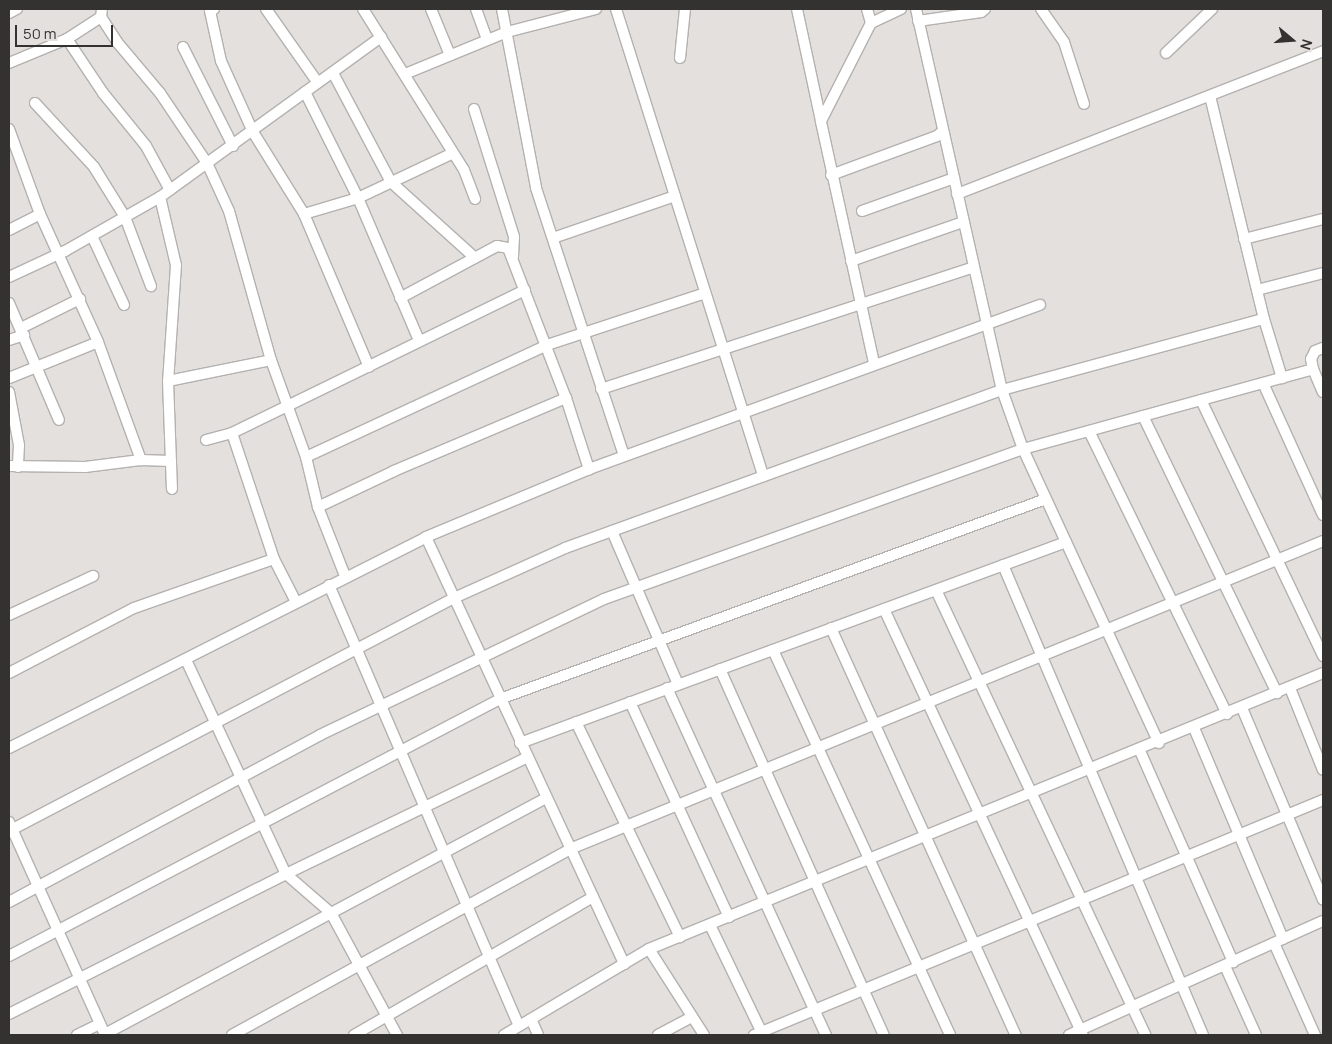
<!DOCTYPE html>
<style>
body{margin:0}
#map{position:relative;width:1332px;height:1044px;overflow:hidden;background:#e3e0de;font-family:Manrope,sans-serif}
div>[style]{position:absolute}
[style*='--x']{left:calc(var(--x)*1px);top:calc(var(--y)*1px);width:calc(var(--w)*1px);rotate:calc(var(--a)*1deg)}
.roads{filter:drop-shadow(1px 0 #b4b1af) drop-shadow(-1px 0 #b4b1af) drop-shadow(0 1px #b4b1af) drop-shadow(0 -1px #b4b1af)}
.minor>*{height:10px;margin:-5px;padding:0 5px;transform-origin:5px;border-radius:5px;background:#fff}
span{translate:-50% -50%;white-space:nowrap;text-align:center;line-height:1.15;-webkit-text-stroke:5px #e3e0de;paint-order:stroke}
.frame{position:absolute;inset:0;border:10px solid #333231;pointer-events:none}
.north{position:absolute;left:1267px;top:15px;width:50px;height:50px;-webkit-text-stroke:4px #e3e0de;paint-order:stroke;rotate:108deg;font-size:14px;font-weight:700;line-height:20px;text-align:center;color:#333231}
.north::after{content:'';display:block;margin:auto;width:18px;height:22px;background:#333231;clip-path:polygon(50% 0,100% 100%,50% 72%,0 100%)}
.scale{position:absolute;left:15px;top:25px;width:98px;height:22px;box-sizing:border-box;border:2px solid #333231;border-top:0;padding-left:6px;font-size:15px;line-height:18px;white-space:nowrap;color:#333231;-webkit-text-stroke:4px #e3e0de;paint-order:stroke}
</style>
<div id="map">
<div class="roads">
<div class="minor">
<i style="--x:102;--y:9;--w:8;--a:97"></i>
<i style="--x:101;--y:17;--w:30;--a:57"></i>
<i style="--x:117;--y:42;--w:67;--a:49.9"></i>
<i style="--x:160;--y:93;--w:84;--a:56.1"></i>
<i style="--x:207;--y:163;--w:53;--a:65.4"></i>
<i style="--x:229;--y:211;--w:155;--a:74.3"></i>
<i style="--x:271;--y:360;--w:103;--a:70.2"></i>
<i style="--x:306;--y:457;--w:51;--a:76.5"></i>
<i style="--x:318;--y:507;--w:74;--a:68.6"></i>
<i style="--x:214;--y:9;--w:4;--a:153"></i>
<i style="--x:210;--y:11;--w:51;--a:77.6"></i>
<i style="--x:221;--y:61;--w:78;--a:65.7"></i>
<i style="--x:253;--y:132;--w:97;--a:58.1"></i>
<i style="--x:304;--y:214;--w:166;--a:67"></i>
<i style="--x:266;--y:9;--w:90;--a:54.9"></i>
<i style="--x:363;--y:9;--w:190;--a:57.9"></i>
<i style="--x:464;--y:170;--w:31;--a:69"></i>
<i style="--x:431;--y:9;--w:50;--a:67.6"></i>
<i style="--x:476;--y:9;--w:33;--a:70"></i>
<i style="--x:502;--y:9;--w:182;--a:79.2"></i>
<i style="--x:536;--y:188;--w:281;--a:71.8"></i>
<i style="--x:616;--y:9;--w:490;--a:72.5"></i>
<i style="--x:797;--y:9;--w:115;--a:77.9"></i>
<i style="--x:867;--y:9;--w:15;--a:74"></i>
<i style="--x:916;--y:9;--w:391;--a:77.3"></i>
<i style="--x:1002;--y:390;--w:63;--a:70.4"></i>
<i style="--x:1023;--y:449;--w:324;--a:65.2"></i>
<i style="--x:1041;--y:9;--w:40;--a:55.1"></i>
<i style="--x:1064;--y:42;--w:65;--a:72.1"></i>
<i style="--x:9;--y:13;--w:9;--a:-27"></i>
<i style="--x:918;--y:21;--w:64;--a:-8.1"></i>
<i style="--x:981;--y:12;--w:5;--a:-37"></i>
<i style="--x:67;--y:39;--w:65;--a:56.3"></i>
<i style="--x:103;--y:93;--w:68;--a:50.9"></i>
<i style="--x:146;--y:146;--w:50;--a:61.4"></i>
<i style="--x:183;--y:47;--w:111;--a:63.2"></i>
<i style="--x:1166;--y:53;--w:64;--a:-43.7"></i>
<i style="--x:680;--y:58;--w:49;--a:-84.2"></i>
<i style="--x:9;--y:63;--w:63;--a:-22.5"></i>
<i style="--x:67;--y:39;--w:40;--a:-32.9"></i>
<i style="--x:333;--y:73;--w:123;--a:62"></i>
<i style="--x:391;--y:182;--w:113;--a:42.1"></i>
<i style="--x:405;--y:74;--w:110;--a:-22.4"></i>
<i style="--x:507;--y:32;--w:92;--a:-14.5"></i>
<i style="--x:305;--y:92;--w:119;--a:63.4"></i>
<i style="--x:358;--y:198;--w:155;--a:66.8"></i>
<i style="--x:1210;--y:96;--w:229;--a:76.4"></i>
<i style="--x:1264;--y:319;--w:62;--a:73"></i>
<i style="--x:35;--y:103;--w:87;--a:47.3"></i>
<i style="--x:94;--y:167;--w:59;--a:58.2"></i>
<i style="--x:125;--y:217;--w:74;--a:69.4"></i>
<i style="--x:474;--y:109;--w:134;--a:72.6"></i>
<i style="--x:514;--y:237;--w:20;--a:93"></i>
<i style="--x:9;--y:129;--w:90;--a:70"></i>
<i style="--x:40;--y:214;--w:141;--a:65.6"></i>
<i style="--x:98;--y:342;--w:126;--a:70"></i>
<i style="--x:831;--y:175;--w:113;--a:-20.2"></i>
<i style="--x:937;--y:136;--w:8;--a:-40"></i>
<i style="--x:957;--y:194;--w:393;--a:-21.3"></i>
<i style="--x:160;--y:197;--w:70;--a:76.8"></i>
<i style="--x:176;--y:265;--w:116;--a:93.9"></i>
<i style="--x:168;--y:381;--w:108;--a:87.9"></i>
<i style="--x:862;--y:211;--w:98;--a:-19.7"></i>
<i style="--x:304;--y:214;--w:56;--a:-16.5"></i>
<i style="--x:358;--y:198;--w:105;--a:-25.3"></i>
<i style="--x:9;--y:230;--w:35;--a:-27"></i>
<i style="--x:92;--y:236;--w:76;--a:65.1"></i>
<i style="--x:553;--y:238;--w:129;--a:-19"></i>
<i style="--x:1244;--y:239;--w:81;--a:-14.2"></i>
<i style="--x:851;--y:261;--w:119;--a:-19.2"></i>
<i style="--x:9;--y:277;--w:62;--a:-24.9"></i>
<i style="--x:65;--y:251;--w:109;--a:-29.6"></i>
<i style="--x:160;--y:197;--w:273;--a:-35.9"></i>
<i style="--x:1257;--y:290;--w:68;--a:-14.4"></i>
<i style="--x:400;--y:298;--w:110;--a:-28.2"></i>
<i style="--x:497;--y:246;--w:11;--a:10"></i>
<i style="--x:508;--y:248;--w:161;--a:68.9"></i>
<i style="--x:566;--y:398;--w:75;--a:72.1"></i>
<i style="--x:9;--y:303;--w:127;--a:66.9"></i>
<i style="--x:21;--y:328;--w:66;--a:-26.2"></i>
<i style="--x:9;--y:340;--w:16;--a:-18"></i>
<i style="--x:874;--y:363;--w:248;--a:-102.4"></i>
<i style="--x:821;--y:121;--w:110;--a:-63"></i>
<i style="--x:871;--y:23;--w:33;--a:-25"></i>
<i style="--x:1313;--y:369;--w:10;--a:-101"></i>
<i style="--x:1311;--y:359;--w:9;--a:-63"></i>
<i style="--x:1315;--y:351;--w:9;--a:-21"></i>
<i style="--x:9;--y:378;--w:96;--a:-22"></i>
<i style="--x:168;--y:381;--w:105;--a:-11.5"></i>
<i style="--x:1263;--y:383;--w:145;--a:65.6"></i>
<i style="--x:601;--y:389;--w:392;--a:-18.1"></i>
<i style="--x:9;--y:392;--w:54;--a:79.3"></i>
<i style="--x:19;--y:445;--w:22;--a:93"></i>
<i style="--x:1201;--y:400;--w:284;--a:64.5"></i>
<i style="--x:1143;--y:416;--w:308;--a:64.2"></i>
<i style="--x:1089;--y:431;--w:315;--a:64"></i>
<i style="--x:232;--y:433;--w:133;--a:71.6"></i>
<i style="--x:274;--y:559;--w:48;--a:62.9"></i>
<i style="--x:206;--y:440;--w:27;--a:-15"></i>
<i style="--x:232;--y:433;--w:326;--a:-26"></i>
<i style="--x:306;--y:457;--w:266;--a:-24.9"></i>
<i style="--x:547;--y:345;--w:166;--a:-18.2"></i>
<i style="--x:9;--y:466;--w:76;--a:0.8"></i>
<i style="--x:85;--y:467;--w:56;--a:-7.1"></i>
<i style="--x:141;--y:460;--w:30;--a:2"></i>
<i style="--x:318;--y:507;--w:84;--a:-25.3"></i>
<i style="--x:394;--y:471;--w:187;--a:-23"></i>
<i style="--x:612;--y:531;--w:167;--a:66.7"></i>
<i style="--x:426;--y:537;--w:471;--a:65.1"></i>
<i style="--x:1003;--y:565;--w:511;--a:66.95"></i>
<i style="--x:329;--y:585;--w:480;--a:66.7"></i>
<i style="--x:936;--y:590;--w:492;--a:64.8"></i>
<i style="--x:884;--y:609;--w:470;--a:65"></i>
<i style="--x:9;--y:615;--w:93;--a:-24.9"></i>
<i style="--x:831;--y:628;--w:447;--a:65.6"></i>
<i style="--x:773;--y:650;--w:424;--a:65.3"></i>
<i style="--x:186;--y:660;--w:236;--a:65"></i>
<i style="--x:286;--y:874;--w:60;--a:40.9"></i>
<i style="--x:331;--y:913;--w:139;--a:61.6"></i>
<i style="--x:720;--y:669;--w:401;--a:65.9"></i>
<i style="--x:9;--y:673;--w:141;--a:-27.5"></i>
<i style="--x:134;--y:608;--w:148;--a:-19.3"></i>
<i style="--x:667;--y:688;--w:382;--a:65.4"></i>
<i style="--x:1290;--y:688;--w:88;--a:68.1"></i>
<i style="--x:630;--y:702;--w:237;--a:65.3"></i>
<i style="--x:1242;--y:708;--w:208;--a:67.1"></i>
<i style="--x:576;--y:722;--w:239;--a:64.2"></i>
<i style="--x:1194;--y:728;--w:229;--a:67.1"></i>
<i style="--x:520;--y:743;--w:582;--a:-20.21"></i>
<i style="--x:9;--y:748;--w:467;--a:-26.8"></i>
<i style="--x:426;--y:537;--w:177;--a:-22.6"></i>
<i style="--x:589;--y:469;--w:480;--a:-20"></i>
<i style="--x:1140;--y:751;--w:231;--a:66.2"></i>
<i style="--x:9;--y:822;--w:234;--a:65.7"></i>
<i style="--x:9;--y:831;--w:502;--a:-27.64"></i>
<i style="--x:454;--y:598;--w:122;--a:-24.2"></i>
<i style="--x:565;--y:548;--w:465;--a:-19.9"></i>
<i style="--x:1002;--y:390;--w:271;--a:-15.2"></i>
<i style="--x:9;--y:902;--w:353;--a:-28.2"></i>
<i style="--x:320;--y:735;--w:315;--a:-25.6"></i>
<i style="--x:604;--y:599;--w:445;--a:-19.7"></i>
<i style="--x:1023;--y:449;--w:301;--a:-15.4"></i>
<i style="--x:1313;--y:369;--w:25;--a:67"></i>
<i style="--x:710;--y:925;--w:122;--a:64.3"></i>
<i style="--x:1274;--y:943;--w:101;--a:66"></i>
<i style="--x:649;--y:949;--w:102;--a:57.4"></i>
<i style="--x:9;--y:956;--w:554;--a:-27.63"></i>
<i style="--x:500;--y:699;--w:581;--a:-20.12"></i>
<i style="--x:1225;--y:966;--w:76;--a:65.8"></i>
<i style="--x:9;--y:1014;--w:310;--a:-26.8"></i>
<i style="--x:286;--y:874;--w:267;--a:-25.8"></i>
<i style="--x:531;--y:1019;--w:17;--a:66"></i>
<i style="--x:105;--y:1034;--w:500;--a:-28.15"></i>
<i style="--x:77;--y:1035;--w:25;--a:-26"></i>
<i style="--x:232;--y:1035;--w:386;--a:-28.8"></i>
<i style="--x:570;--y:849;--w:814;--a:-22.25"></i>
<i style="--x:354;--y:1035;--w:276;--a:-30"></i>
<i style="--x:504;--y:1035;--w:169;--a:-30.7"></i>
<i style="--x:649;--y:949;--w:728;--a:-22.27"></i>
<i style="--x:658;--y:1035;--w:38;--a:-28"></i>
<i style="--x:754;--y:1035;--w:616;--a:-22.44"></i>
<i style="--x:1069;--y:1035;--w:278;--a:-24.2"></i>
</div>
</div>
<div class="frame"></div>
<div class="north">N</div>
<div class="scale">50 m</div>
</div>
